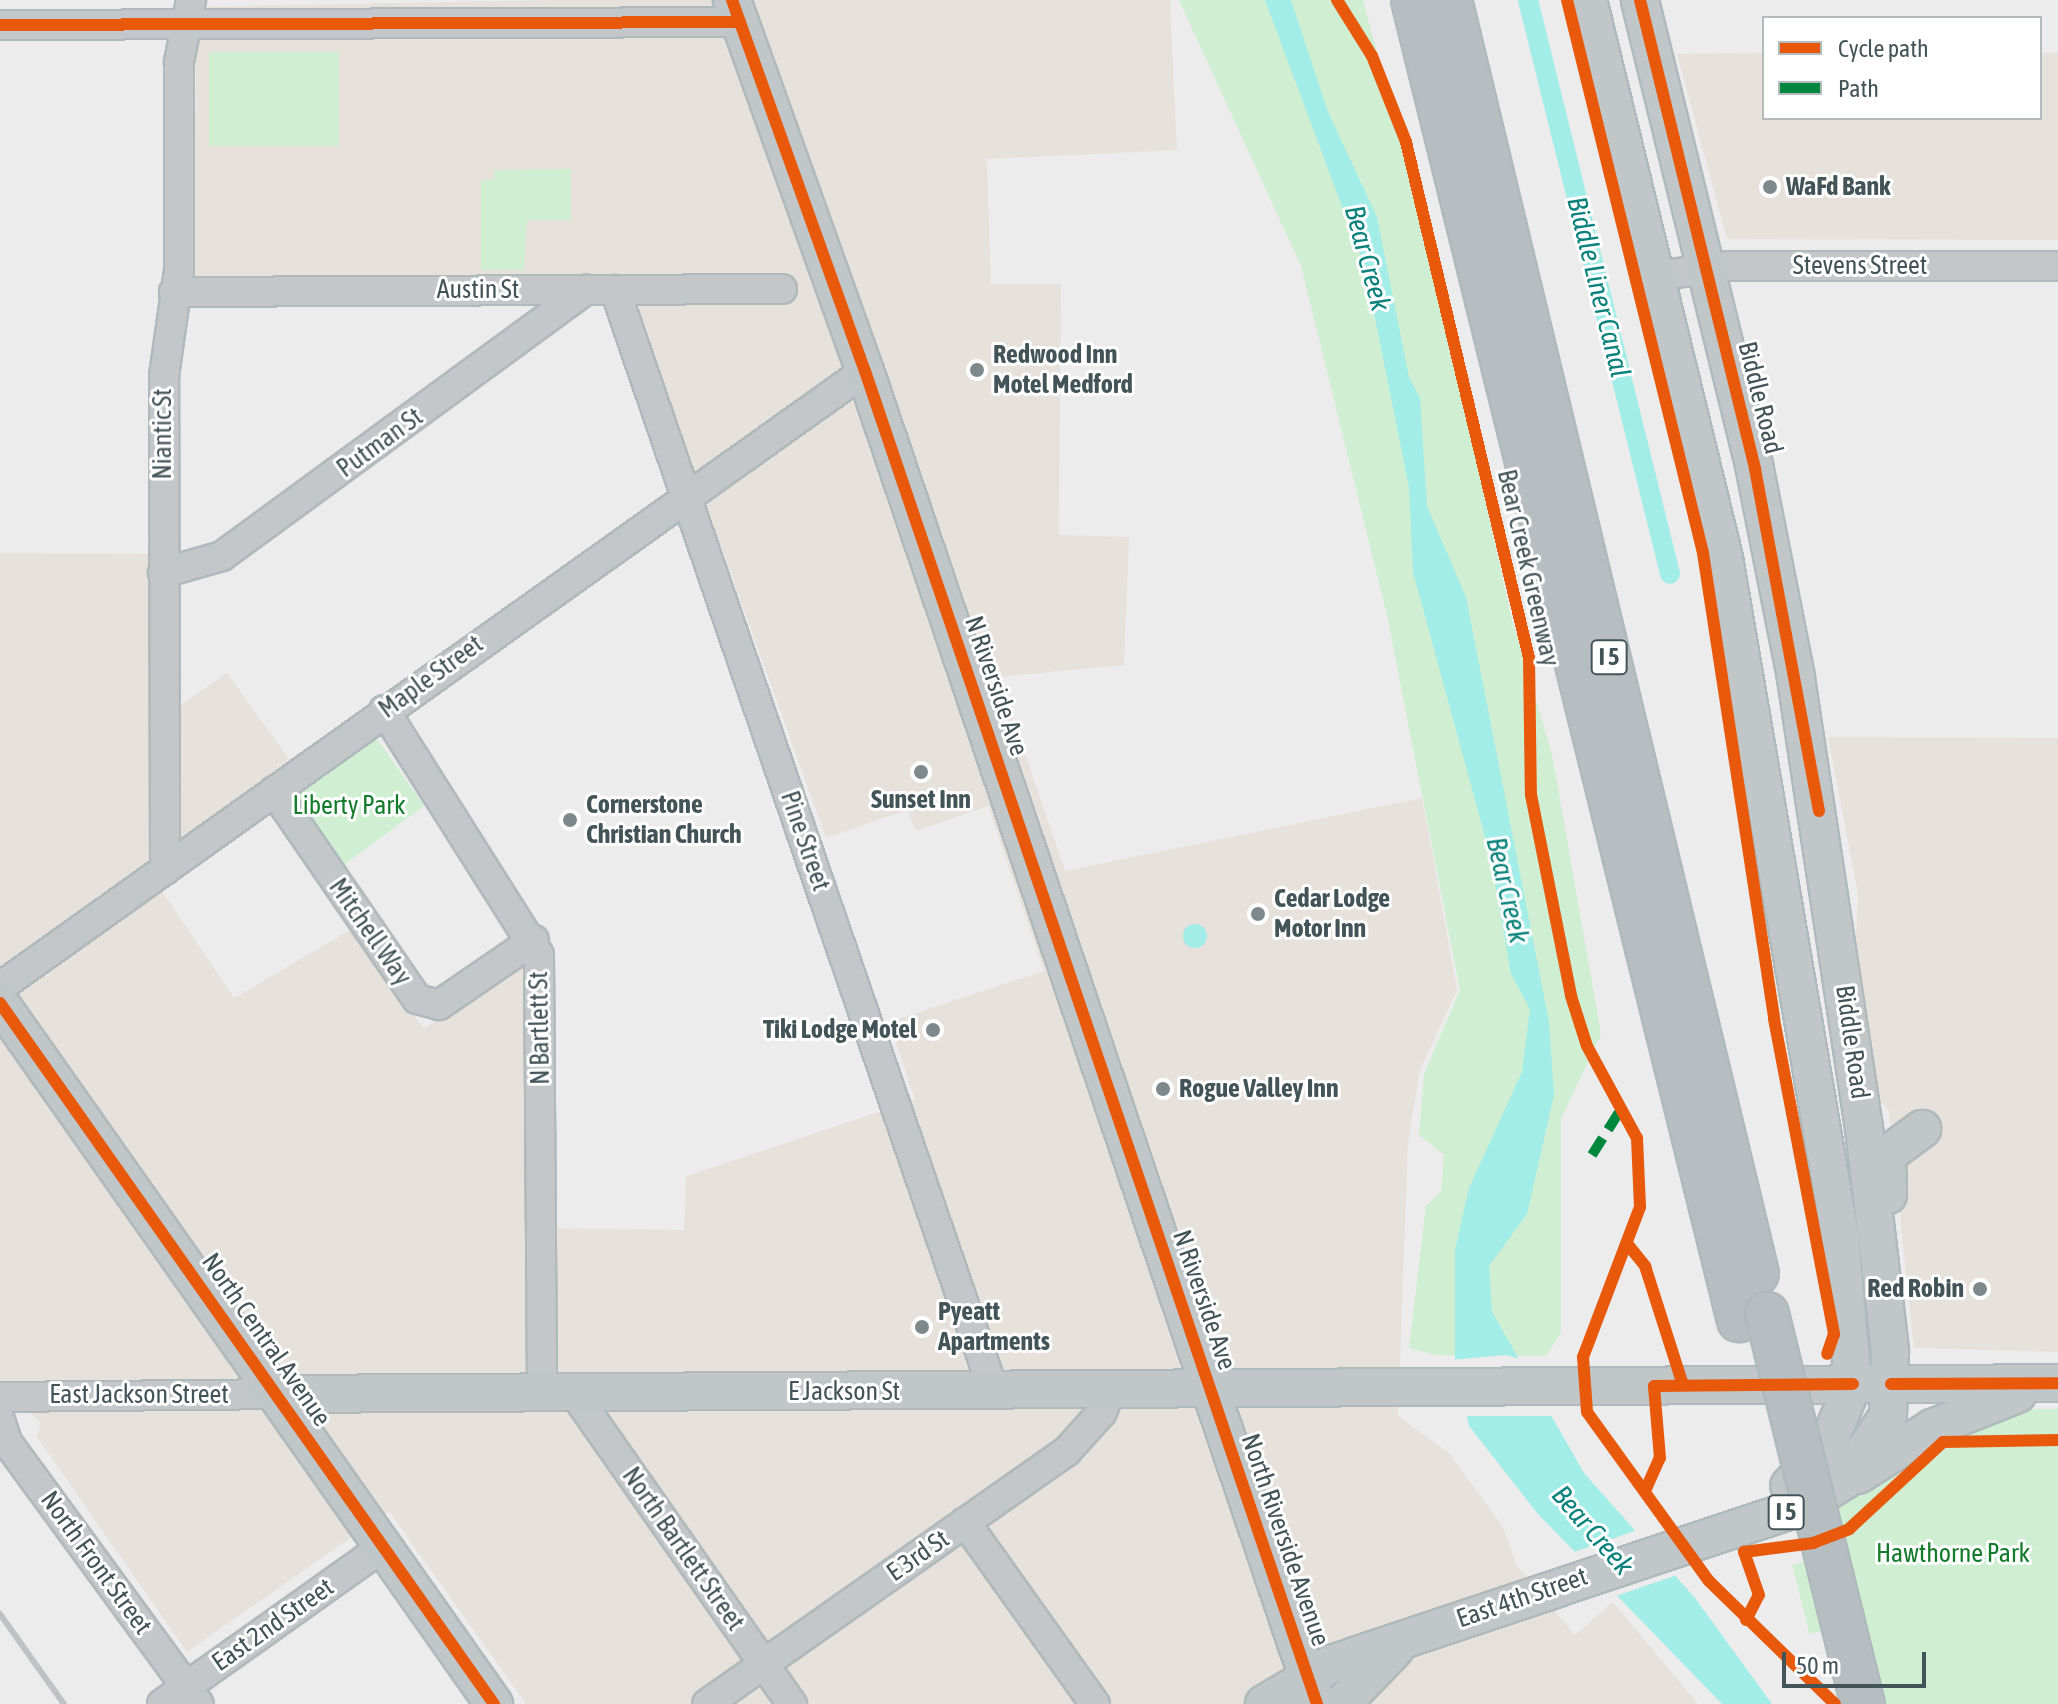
<!DOCTYPE html>
<style>
body{margin:0}
#map{position:relative;width:2058px;height:1704px;overflow:hidden;background:#edecec;font-family:"Asap Condensed",sans-serif}
div>[style]{position:absolute}
[style*='--x']{left:calc(var(--x)*1px);top:calc(var(--y)*1px);width:calc(var(--w)*1px);rotate:calc(var(--a)*1deg)}
.commercial>*{inset:0;background:#e7e1db}
.green>*{inset:0;background:#cfeed2;transform-origin:0 0}
.water>*{inset:0;background:#a2ede8}
.round{border-radius:50%}
.pier>*{inset:0;background:#edecec}
.canal>*{height:20px;margin:-10px;padding:0 10px;transform-origin:10px;border-radius:10px;background:#a2ede8}
.roads{filter:drop-shadow(2px 0 #b0b9bc) drop-shadow(-2px 0 #b0b9bc) drop-shadow(0 2px #b0b9bc) drop-shadow(0 -2px #b0b9bc)}
.minor>*{height:28px;margin:-14px;padding:0 14px;transform-origin:14px;border-radius:14px;background:#c3c7c9}
.major>*{height:36px;margin:-18px;padding:0 18px;transform-origin:18px;border-radius:18px;background:#c1c7c8}
.highway>*{height:42px;margin:-21px;padding:0 21px;transform-origin:21px;border-radius:21px;background:#b6bec1}
.rail>*{height:6px;margin:-3px;padding:0 3px;transform-origin:3px;border-radius:3px;background:#bfc2c3}
.bridges{filter:drop-shadow(2px 0 #b0b9bc) drop-shadow(-2px 0 #b0b9bc) drop-shadow(0 2px #b0b9bc) drop-shadow(0 -2px #b0b9bc)}
.highway-bridge>*{height:42px;margin:-21px;padding:0 21px;transform-origin:21px;border-radius:21px;background:#b6bec1}
.quiet>*{height:10px;margin-top:-5px;transform-origin:0;background:repeating-linear-gradient(90deg,#00873e 0 20px,transparent 0 30px)}
.cycleway>*{height:12px;margin:-6px;padding:0 6px;transform-origin:6px;border-radius:6px;background:#e8590c}
.dots>*{width:22px;height:22px;translate:-50% -50%;box-sizing:border-box;border:4px solid #fff;border-radius:50%}
span{translate:-50% -50%;white-space:nowrap;text-align:center;line-height:1.15;-webkit-text-stroke:6px #fff;paint-order:stroke}
.shield-label span{padding:2px 6px;background:#fff;border:2px solid;border-radius:6px;-webkit-text-stroke-width:0}
.shield-label{font-size:24px;color:#435459;font-weight:700}
.poi-label{font-size:26px;color:#435459;font-weight:700}
.left{translate:0 -50%;text-align:left}
.right{translate:-100% -50%;text-align:right}
.street-label{font-size:26px;color:#435459}
.park-label{font-size:26px;color:#147b2b}
.water-label{font-size:28px;color:#0a827b;font-style:italic}
.legend{position:absolute;left:1762px;top:16px;width:280px;height:104px;box-sizing:border-box;background:#fff;border:2px solid #b4bbbd;margin:0;padding:10px 14px;list-style:none;font-size:24px;color:#435459}
.legend li{display:flex;align-items:center;gap:16px;height:40px}
.legend b{width:40px;border:2px solid #b4bbbd}
.scale{position:absolute;left:1782px;top:1652px;width:144px;height:36px;box-sizing:border-box;border:4px solid #435459;border-top:0;padding-left:10px;font-size:24px;line-height:28px;white-space:nowrap;color:#435459;-webkit-text-stroke:6px #fff;paint-order:stroke}
</style>
<div id="map">
<div class="commercial">
<i style="clip-path:polygon(551px 0,1170px 0,1177px 150px,987px 159px,991px 284px,1061px 284px,1059px 535px,1129px 537px,1124px 665px,999px 677px,1065px 871px,1422px 798px,1457px 990px,1420px 1070px,1408px 1143px,1398px 1416px,1449px 1453px,1503px 1527px,1516px 1564px,1575px 1635px,1613px 1602px,1698px 1704px,526px 1704px,389px 1511px,187px 1652px,37px 1437px,41px 1423px,0 1387px,0 553px,150px 554px,150px 726px,227px 673px,289px 759px,147px 869px,234px 998px,352px 929px,424px 1029px,526px 956px,529px 1228px,684px 1230px,686px 1176px,915px 1100px,889px 1022px,1044px 971px,988px 806px,916px 831px,907px 810px,826px 838px,625px 279px,193px 278px,197px 7px)"></i>
<i style="clip-path:polygon(1764px 53px,1764px 118px,2040px 118px,2040px 53px,2058px 53px,2058px 240px,1727px 239px,1677px 54px)"></i>
<i style="clip-path:polygon(1828px 737px,2058px 738px,2058px 1352px,1914px 1348px,1889px 1111px,1878px 1099px,1856px 938px,1858px 894px)"></i>
</div>
<div class="green">
<i style="clip-path:polygon(1179px 0,1363px 0,1436px 276px,1511px 617px,1552px 754px,1601px 1034px,1561px 1119px,1561px 1333px,1546px 1356px,1435px 1355px,1409px 1348px,1426px 1206px,1441px 1192px,1444px 1155px,1419px 1135px,1424px 1074px,1460px 990px,1387px 615px,1301px 266px)"></i>
<i style="left:209px;top:52px;width:130px;height:94px"></i>
<i style="clip-path:polygon(571px 169px,571px 220px,527px 220px,524px 270px,481px 270px,481px 180px,494px 180px,494px 170px)"></i>
<i style="clip-path:polygon(368px 740px,378px 740px,424px 806px,337px 870px,287px 796px)"></i>
<i style="clip-path:polygon(2016px 1409px,2058px 1409px,2058px 1704px,1880px 1704px,1834px 1513px,1903px 1456px)"></i>
<i style="left:1836px;top:1554px;width:71px;height:45px;rotate:76deg"></i>
</div>
<div class="water">
<i style="clip-path:polygon(1265px 0,1291px 0,1328px 112px,1377px 217px,1409px 377px,1420px 398px,1427px 506px,1466px 597px,1549px 1022px,1554px 1095px,1527px 1214px,1489px 1266px,1492px 1312px,1584px 1473px,1695px 1598px,1772px 1704px,1722px 1704px,1538px 1514px,1469px 1426px,1455px 1361px,1455px 1250px,1469px 1188px,1522px 1072px,1530px 1009px,1511px 974px,1490px 855px,1413px 572px,1409px 487px,1365px 268px)"></i>
<i class="round" style="left:1183px;top:924px;width:24px;height:24px"></i>
</div>
<div class="pier">
<i style="clip-path:polygon(1505px 1355px,1524px 1360px,1555px 1416px,1462px 1416px,1451px 1360px)"></i>
<i style="clip-path:polygon(1643px 1528px,1680px 1574px,1616px 1596px,1571px 1553px)"></i>
</div>
<div class="canal">
<i style="--x:1528;--y:0;--w:591;--a:76.1"></i>
</div>
<div class="roads">
<div class="minor">
<i style="--x:0;--y:25;--w:740;--a:-0.23"></i>
<i style="--x:1663;--y:275;--w:67;--a:-7.8"></i>
<i style="--x:1729;--y:266;--w:329;--a:0"></i>
<i style="--x:615;--y:290;--w:1165;--a:71.02"></i>
<i style="--x:174;--y:292;--w:608;--a:-0.28"></i>
<i style="--x:163;--y:573;--w:61;--a:-16.1"></i>
<i style="--x:222;--y:556;--w:451;--a:-36.2"></i>
<i style="--x:384;--y:710;--w:290;--a:57.7"></i>
<i style="--x:539;--y:955;--w:437;--a:89.6"></i>
<i style="--x:274;--y:791;--w:252;--a:55.5"></i>
<i style="--x:417;--y:999;--w:23;--a:15"></i>
<i style="--x:439;--y:1005;--w:115;--a:-34.4"></i>
<i style="--x:165;--y:870;--w:494;--a:-90.1"></i>
<i style="--x:164;--y:376;--w:107;--a:-81.9"></i>
<i style="--x:179;--y:270;--w:208;--a:-90"></i>
<i style="--x:179;--y:62;--w:63;--a:-79"></i>
<i style="--x:0;--y:987;--w:1062;--a:-35.46"></i>
<i style="--x:574;--y:1393;--w:380;--a:55"></i>
<i style="--x:0;--y:1397;--w:277;--a:-0.6"></i>
<i style="--x:0;--y:1420;--w:23;--a:72"></i>
<i style="--x:7;--y:1442;--w:325;--a:53.8"></i>
<i style="--x:965;--y:1522;--w:224;--a:54.5"></i>
<i style="--x:162;--y:1704;--w:272;--a:-35.4"></i>
<i style="--x:707;--y:1704;--w:440;--a:-35.1"></i>
<i style="--x:1067;--y:1451;--w:52;--a:-48.1"></i>
<i style="--x:1102;--y:1412;--w:22;--a:-69"></i>
</div>
<div class="major">
<i style="--x:732;--y:0;--w:394;--a:70.3"></i>
<i style="--x:865;--y:371;--w:1408;--a:71.27"></i>
<i style="--x:1588;--y:0;--w:574;--a:76.3"></i>
<i style="--x:1724;--y:558;--w:688;--a:80.29"></i>
<i style="--x:1840;--y:1236;--w:149;--a:85"></i>
<i style="--x:1853;--y:1384;--w:65;--a:112.6"></i>
<i style="--x:1828;--y:1444;--w:57;--a:132.9"></i>
<i style="--x:0;--y:1003;--w:858;--a:54.83"></i>
<i style="--x:1888;--y:1195;--w:40;--a:-91.4"></i>
<i style="--x:1887;--y:1155;--w:44;--a:-36.6"></i>
<i style="--x:277;--y:1394;--w:1781;--a:-0.35"></i>
<i style="--x:1858;--y:1475;--w:88;--a:-32.4"></i>
<i style="--x:1932;--y:1428;--w:92;--a:-21.6"></i>
<i style="--x:1264;--y:1704;--w:78;--a:-30.8"></i>
<i style="--x:1331;--y:1664;--w:499;--a:-18.5"></i>
<i style="--x:1804;--y:1506;--w:49;--a:-32.4"></i>
<i style="--x:1845;--y:1480;--w:77;--a:-56.1"></i>
<i style="--x:1888;--y:1416;--w:66;--a:-88.3"></i>
<i style="--x:1890;--y:1350;--w:224;--a:-96.7"></i>
<i style="--x:1864;--y:1128;--w:456;--a:-98.6"></i>
<i style="--x:1796;--y:677;--w:212;--a:-101.2"></i>
<i style="--x:1755;--y:469;--w:483;--a:-103.8"></i>
<i style="--x:1342;--y:1704;--w:76;--a:-46.1"></i>
</div>
<div class="highway">
<i style="--x:1413;--y:0;--w:1360;--a:76.13"></i>
<i style="--x:1450;--y:0;--w:1310;--a:76.45"></i>
</div>
</div>
<div class="rail">
<i style="--x:0;--y:1614;--w:110;--a:54.6"></i>
</div>
<div class="bridges">
<div class="highway-bridge">
<i style="--x:1767;--y:1314;--w:402;--a:76.2"></i>
</div>
</div>
<div class="quiet">
<i style="--x:1592;--y:1155;--w:58;--a:-57.7"></i>
</div>
<div class="cycleway">
<i style="--x:732;--y:0;--w:394;--a:70.3"></i>
<i style="--x:865;--y:371;--w:1408;--a:71.27"></i>
<i style="--x:1337;--y:0;--w:66;--a:58"></i>
<i style="--x:1372;--y:56;--w:92;--a:68.4"></i>
<i style="--x:1406;--y:142;--w:530;--a:76.59"></i>
<i style="--x:1529;--y:658;--w:137;--a:89.2"></i>
<i style="--x:1531;--y:795;--w:205;--a:78.7"></i>
<i style="--x:1571;--y:996;--w:52;--a:72.3"></i>
<i style="--x:1587;--y:1046;--w:105;--a:61.5"></i>
<i style="--x:1637;--y:1138;--w:69;--a:87.5"></i>
<i style="--x:1640;--y:1207;--w:160;--a:110.8"></i>
<i style="--x:1583;--y:1357;--w:55;--a:85.8"></i>
<i style="--x:1587;--y:1412;--w:208;--a:54.2"></i>
<i style="--x:1709;--y:1581;--w:176;--a:44.3"></i>
<i style="--x:1567;--y:0;--w:569;--a:76.18"></i>
<i style="--x:1703;--y:553;--w:471;--a:81.3"></i>
<i style="--x:1774;--y:1019;--w:321;--a:79.2"></i>
<i style="--x:1834;--y:1334;--w:21;--a:109"></i>
<i style="--x:1640;--y:0;--w:483;--a:76.2"></i>
<i style="--x:1755;--y:469;--w:348;--a:79.4"></i>
<i style="--x:0;--y:25;--w:740;--a:-0.23"></i>
<i style="--x:0;--y:1003;--w:858;--a:54.83"></i>
<i style="--x:1629;--y:1246;--w:26;--a:51"></i>
<i style="--x:1645;--y:1266;--w:125;--a:72.3"></i>
<i style="--x:1891;--y:1384;--w:167;--a:-0.3"></i>
<i style="--x:1645;--y:1491;--w:36;--a:-66"></i>
<i style="--x:1660;--y:1458;--w:72;--a:-94.8"></i>
<i style="--x:1654;--y:1386;--w:199;--a:-0.6"></i>
<i style="--x:1746;--y:1620;--w:28;--a:-63"></i>
<i style="--x:1759;--y:1595;--w:46;--a:-109.2"></i>
<i style="--x:1744;--y:1552;--w:70;--a:-7.4"></i>
<i style="--x:1813;--y:1543;--w:39;--a:-21"></i>
<i style="--x:1849;--y:1529;--w:128;--a:-42.8"></i>
<i style="--x:1943;--y:1442;--w:115;--a:-1"></i>
</div>
<div class="dots">
<i style="left:1770px;top:187px;background:#7e898c"></i>
<i style="left:977px;top:370px;background:#7e898c"></i>
<i style="left:921px;top:772px;background:#7e898c"></i>
<i style="left:570px;top:820px;background:#7e898c"></i>
<i style="left:1258px;top:914px;background:#7e898c"></i>
<i style="left:933px;top:1030px;background:#7e898c"></i>
<i style="left:1163px;top:1089px;background:#7e898c"></i>
<i style="left:1980px;top:1289px;background:#7e898c"></i>
<i style="left:922px;top:1327px;background:#7e898c"></i>
</div>
<div class="shield-label">
<span style="left:1609px;top:657px">I 5</span>
<span style="left:1786px;top:1512px">I 5</span>
</div>
<div class="poi-label">
<span class="left" style="left:1786px;top:187px">WaFd Bank</span>
<span class="left" style="left:993px;top:370px">Redwood Inn<br>Motel Medford</span>
<span style="left:921px;top:800px">Sunset Inn</span>
<span class="left" style="left:586px;top:820px">Cornerstone<br>Christian Church</span>
<span class="left" style="left:1274px;top:914px">Cedar Lodge<br>Motor Inn</span>
<span class="right" style="left:917px;top:1030px">Tiki Lodge Motel</span>
<span class="left" style="left:1179px;top:1089px">Rogue Valley Inn</span>
<span class="right" style="left:1964px;top:1289px">Red Robin</span>
<span class="left" style="left:938px;top:1327px">Pyeatt<br>Apartments</span>
</div>
<div class="street-label">
<span style="left:1860px;top:266px">Stevens Street</span>
<span style="left:478px;top:290px">Austin St</span>
<span style="left:1760px;top:398px;rotate:76deg">Biddle Road</span>
<span style="left:163px;top:434px;rotate:-90deg">Niantic St</span>
<span style="left:380px;top:443px;rotate:-36deg">Putman St</span>
<span style="left:1528px;top:568px;rotate:77deg">Bear Creek Greenway</span>
<span style="left:431px;top:677px;rotate:-36deg">Maple Street</span>
<span style="left:996px;top:686px;rotate:71deg">N Riverside Ave</span>
<span style="left:805px;top:841px;rotate:71deg">Pine Street</span>
<span style="left:370px;top:932px;rotate:55deg">Mitchell Way</span>
<span style="left:540px;top:1028px;rotate:-91deg">N Bartlett St</span>
<span style="left:1852px;top:1042px;rotate:82deg">Biddle Road</span>
<span style="left:1204px;top:1300px;rotate:71deg">N Riverside Ave</span>
<span style="left:266px;top:1340px;rotate:55deg">North Central Avenue</span>
<span style="left:844px;top:1392px">E Jackson St</span>
<span style="left:139px;top:1395px">East Jackson Street</span>
<span style="left:1285px;top:1540px;rotate:71deg">North Riverside Avenue</span>
<span style="left:683px;top:1549px;rotate:55deg">North Bartlett Street</span>
<span style="left:918px;top:1556px;rotate:-35deg">E 3rd St</span>
<span style="left:96px;top:1563px;rotate:54deg">North Front Street</span>
<span style="left:1522px;top:1598px;rotate:-19deg">East 4th Street</span>
<span style="left:273px;top:1625px;rotate:-35deg">East 2nd Street</span>
</div>
<div class="park-label">
<span style="left:349px;top:806px">Liberty Park</span>
<span style="left:1953px;top:1554px">Hawthorne Park</span>
</div>
<div class="water-label">
<span style="left:1368px;top:258px;rotate:75deg">Bear Creek</span>
<span style="left:1599px;top:287px;rotate:76deg">Biddle Liner Canal</span>
<span style="left:1508px;top:890px;rotate:77deg">Bear Creek</span>
<span style="left:1593px;top:1530px;rotate:49deg">Bear Creek</span>
</div>
<ul class="legend">
<li><b style="height:10px;background:#e8590c"></b>Cycle path</li>
<li><b style="height:10px;background:#00873e"></b>Path</li>
</ul>
<div class="scale">50 m</div>
</div>
